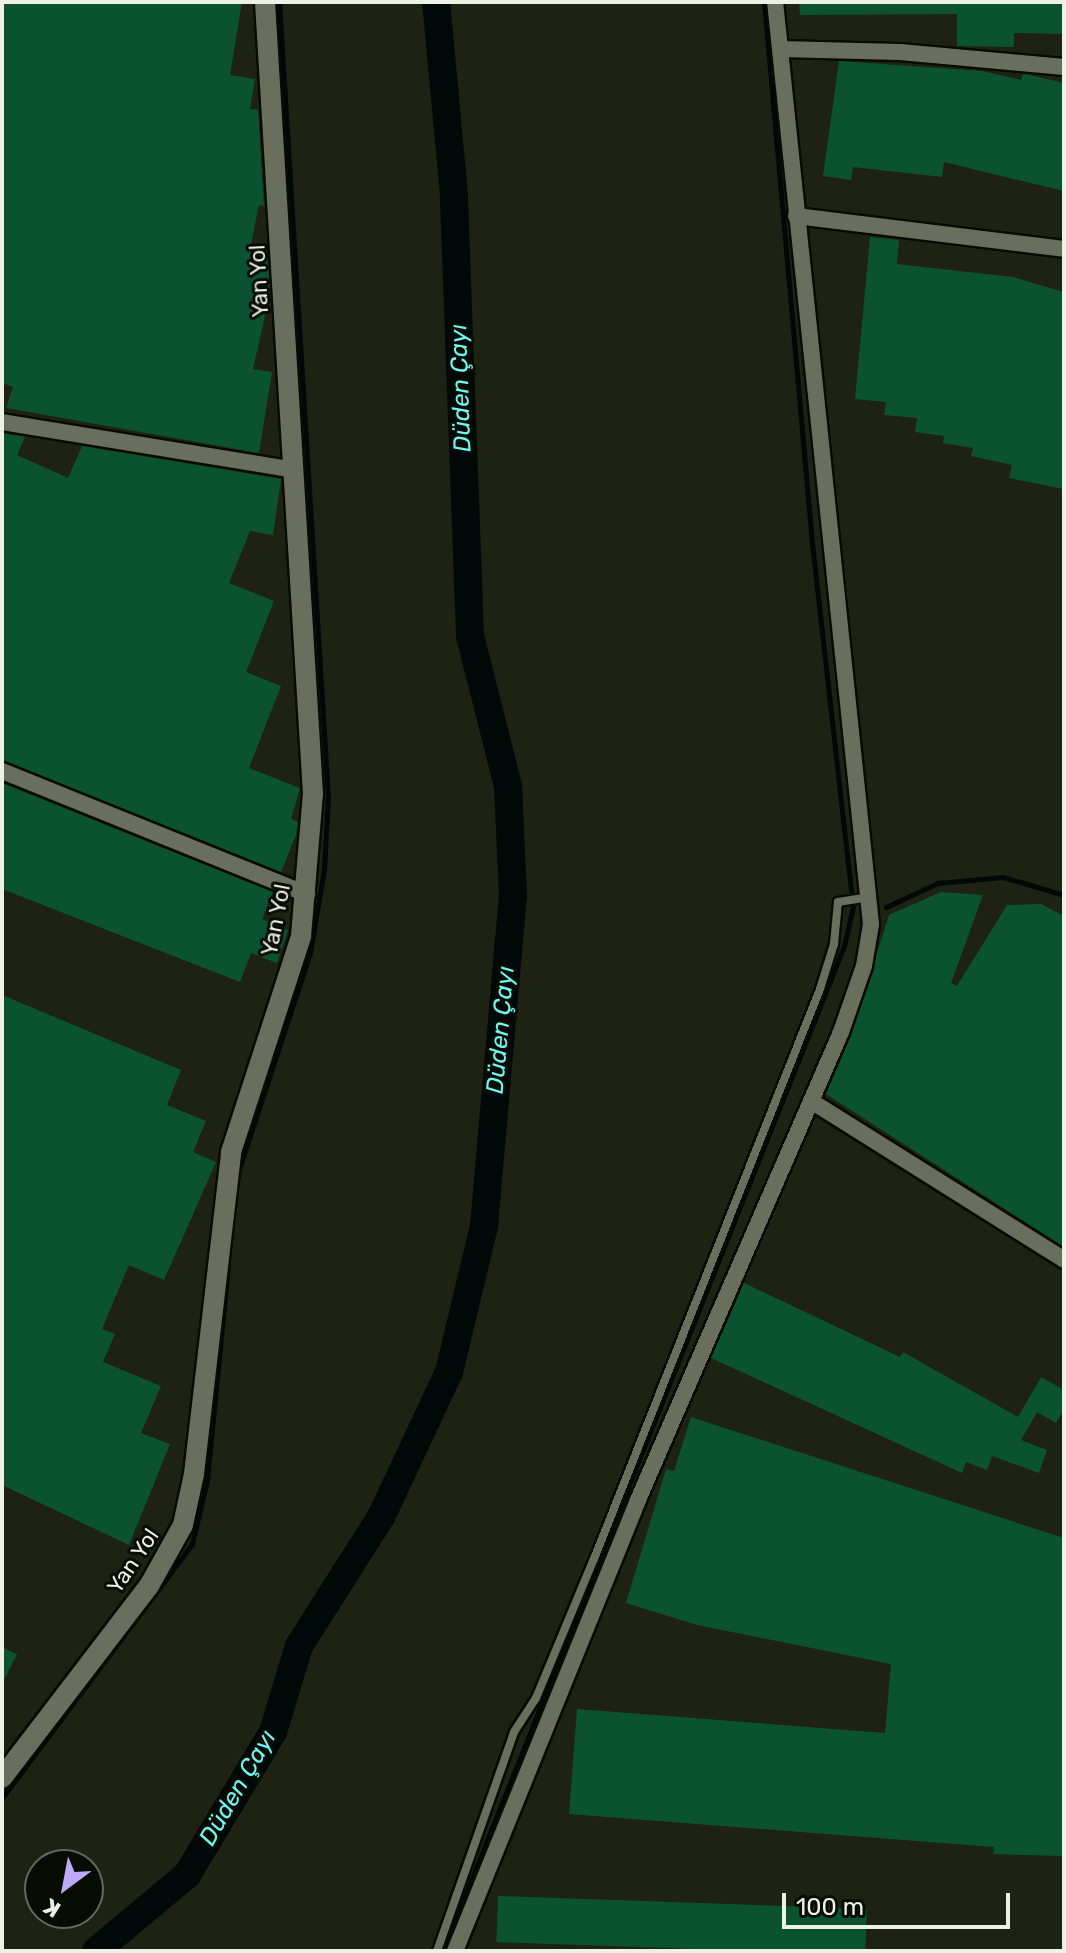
<!DOCTYPE html>
<meta charset="utf-8">
<style>
body{margin:0}
#map{position:relative;width:1066px;height:1953px;overflow:hidden;background:#1e2212;font-family:Rubik,sans-serif}
div>[style]{position:absolute}
[style*='--x']{left:calc(var(--x)*1px);top:calc(var(--y)*1px);width:calc(var(--w)*1px);rotate:calc(var(--a)*1deg)}
.stream>*{height:5px;margin:-2.5px;padding:0 2.5px;transform-origin:2.5px;border-radius:2.5px;background:#010908}
.river>*{height:28px;margin:-14px;padding:0 14px;transform-origin:14px;border-radius:14px;background:#010908}
.building>*{inset:0;background:#0b5330;transform-origin:0 0}
.roads{filter:drop-shadow(2px 0 #080b01) drop-shadow(-2px 0 #080b01) drop-shadow(0 2px #080b01) drop-shadow(0 -2px #080b01)}
.service>*{height:8px;margin:-4px;padding:0 4px;transform-origin:4px;border-radius:4px;background:#696f5c}
.minor>*{height:16px;margin:-8px;padding:0 8px;transform-origin:8px;border-radius:8px;background:#696f5c}
.tertiary>*{height:20px;margin:-10px;padding:0 10px;transform-origin:10px;border-radius:10px;background:#696f5c}
span{translate:-50% -50%;white-space:nowrap;text-align:center;line-height:1.15;-webkit-text-stroke:6px #090b05;paint-order:stroke}
.street-label{font-size:22px;color:#edf1e6}
.water-label{font-size:24px;color:#70f7f1;font-style:italic}
.frame{position:absolute;inset:0;border:4px solid #edf1e6;pointer-events:none}
.north{position:absolute;left:24px;top:1849px;width:80px;height:80px;box-sizing:border-box;background:#090b05;border:2px solid #64675f;border-radius:50%;rotate:212deg;font-size:22px;font-weight:700;line-height:32px;text-align:center;color:#edf1e6}
.north::after{content:'';display:block;margin:auto;width:28px;height:36px;background:#bda9f5;clip-path:polygon(50% 0,100% 100%,50% 72%,0 100%)}
.scale{position:absolute;left:782px;top:1893px;width:228px;height:36px;box-sizing:border-box;border:4px solid #edf1e6;border-top:0;padding-left:10px;font-size:24px;line-height:28px;white-space:nowrap;color:#edf1e6;-webkit-text-stroke:6px #090b05;paint-order:stroke}
</style>
<div id="map">
<div class="stream">
<i style="--x:764;--y:2;--w:543;--a:84.93"></i>
<i style="--x:812;--y:543;--w:351;--a:83.6"></i>
<i style="--x:886;--y:907;--w:57;--a:-24.8"></i>
<i style="--x:938;--y:883;--w:65;--a:-5.3"></i>
<i style="--x:1003;--y:877;--w:64;--a:16.4"></i>
<i style="--x:238;--y:1172;--w:231;--a:-71.8"></i>
<i style="--x:310;--y:953;--w:85;--a:-80.5"></i>
<i style="--x:324;--y:869;--w:71;--a:-86.8"></i>
<i style="--x:328;--y:798;--w:798;--a:-93.52"></i>
<i style="--x:2;--y:1798;--w:317;--a:-53.2"></i>
<i style="--x:192;--y:1544;--w:66;--a:-76.8"></i>
<i style="--x:207;--y:1480;--w:215;--a:-84.4"></i>
<i style="--x:443;--y:1951;--w:1082;--a:-68.25"></i>
<i style="--x:844;--y:946;--w:40;--a:-77"></i>
</div>
<div class="river">
<i style="--x:96;--y:1951;--w:119;--a:-39.9"></i>
<i style="--x:187;--y:1875;--w:167;--a:-59"></i>
<i style="--x:273;--y:1732;--w:90;--a:-73.2"></i>
<i style="--x:299;--y:1646;--w:153;--a:-57.6"></i>
<i style="--x:381;--y:1517;--w:160;--a:-64.9"></i>
<i style="--x:449;--y:1372;--w:150;--a:-76.5"></i>
<i style="--x:484;--y:1226;--w:331;--a:-85"></i>
<i style="--x:513;--y:896;--w:110;--a:-92.6"></i>
<i style="--x:508;--y:786;--w:155;--a:-104.2"></i>
<i style="--x:470;--y:636;--w:441;--a:-92.1"></i>
<i style="--x:454;--y:195;--w:194;--a:-95.3"></i>
</div>
<div class="building">
<i style="clip-path:polygon(2px 2px,242px 2px,230px 75px,255px 79px,250px 109px,258px 110px,264px 206px,259px 205px,250px 249px,267px 252px,270px 294px,253px 369px,272px 372px,259px 453px,6px 408px,13px 387px,2px 383px)"></i>
<i style="clip-path:polygon(799px 2px,1064px 2px,1064px 34px,1014px 33px,1014px 47px,957px 46px,957px 14px,800px 15px)"></i>
<i style="clip-path:polygon(839px 61px,982px 71px,1021px 80px,1023px 74px,1030px 75px,1064px 83px,1064px 191px,944px 162px,942px 177px,853px 167px,851px 180px,823px 176px)"></i>
<i style="clip-path:polygon(870px 237px,899px 240px,897px 264px,1013px 277px,1064px 292px,1064px 489px,1009px 478px,1012px 465px,971px 456px,973px 448px,943px 443px,944px 436px,915px 432px,917px 418px,884px 415px,886px 402px,855px 399px)"></i>
<i style="clip-path:polygon(2px 433px,25px 437px,17px 455px,68px 478px,82px 446px,281px 479px,273px 535px,250px 531px,229px 583px,274px 601px,246px 672px,281px 686px,249px 768px,300px 788px,291px 819px,298px 822px,296px 835px,281px 872px,2px 760px)"></i>
<i style="clip-path:polygon(2px 783px,273px 892px,262px 919px,288px 930px,277px 963px,251px 953px,240px 982px,2px 889px)"></i>
<i style="clip-path:polygon(941px 892px,983px 895px,951px 983px,957px 986px,1007px 905px,1041px 904px,1064px 916px,1064px 1247px,826px 1094px,851px 1036px,889px 915px)"></i>
<i style="clip-path:polygon(2px 995px,181px 1070px,167px 1105px,206px 1121px,193px 1152px,216px 1162px,164px 1280px,129px 1265px,102px 1329px,115px 1334px,103px 1362px,161px 1386px,141px 1433px,170px 1444px,129px 1545px,2px 1485px)"></i>
<i style="clip-path:polygon(744px 1283px,900px 1357px,903px 1352px,1018px 1417px,1041px 1377px,1064px 1390px,1064px 1409px,1056px 1423px,1037px 1412px,1021px 1440px,1047px 1450px,1039px 1473px,992px 1456px,987px 1470px,966px 1462px,962px 1473px,711px 1358px)"></i>
<i style="clip-path:polygon(691px 1417px,1064px 1538px,1064px 1856px,993px 1854px,994px 1847px,569px 1814px,577px 1709px,885px 1733px,891px 1664px,697px 1625px,626px 1603px,666px 1469px,674px 1471px)"></i>
<i style="clip-path:polygon(2px 1647px,17px 1654px,2px 1684px)"></i>
<i style="left:498px;top:1896px;width:369px;height:46px;rotate:2deg"></i>
</div>
<div class="roads">
<div class="service">
<i style="--x:437;--y:1951;--w:232;--a:-70.6"></i>
<i style="--x:514;--y:1732;--w:40;--a:-57.1"></i>
<i style="--x:536;--y:1698;--w:151;--a:-67.4"></i>
<i style="--x:594;--y:1559;--w:613;--a:-68.37"></i>
<i style="--x:820;--y:989;--w:47;--a:-72.7"></i>
<i style="--x:834;--y:944;--w:42;--a:-84.6"></i>
<i style="--x:838;--y:902;--w:32;--a:-9"></i>
</div>
<div class="minor">
<i style="--x:780;--y:49;--w:120;--a:1.4"></i>
<i style="--x:900;--y:52;--w:165;--a:5.2"></i>
<i style="--x:796;--y:216;--w:270;--a:7"></i>
<i style="--x:2;--y:422;--w:296;--a:9.3"></i>
<i style="--x:2;--y:771;--w:329;--a:22"></i>
<i style="--x:811;--y:1101;--w:299;--a:32.1"></i>
<i style="--x:455;--y:1951;--w:487;--a:-67.9"></i>
<i style="--x:638;--y:1500;--w:510;--a:-66.55"></i>
<i style="--x:841;--y:1032;--w:70;--a:-70.8"></i>
<i style="--x:864;--y:966;--w:43;--a:-80.5"></i>
<i style="--x:871;--y:924;--w:927;--a:-95.94"></i>
</div>
<div class="tertiary">
<i style="--x:2;--y:1778;--w:242;--a:-52.6"></i>
<i style="--x:149;--y:1586;--w:70;--a:-60.9"></i>
<i style="--x:183;--y:1525;--w:52;--a:-77.8"></i>
<i style="--x:194;--y:1474;--w:324;--a:-83.4"></i>
<i style="--x:231;--y:1152;--w:227;--a:-72"></i>
<i style="--x:301;--y:936;--w:143;--a:-85.2"></i>
<i style="--x:313;--y:794;--w:793;--a:-93.47"></i>
</div>
</div>
<div class="street-label">
<span style="left:259px;top:281px;rotate:-93deg">Yan Yol</span>
<span style="left:276px;top:920px;rotate:-79deg">Yan Yol</span>
<span style="left:133px;top:1561px;rotate:-56deg">Yan Yol</span>
</div>
<div class="water-label">
<span style="left:461px;top:388px;rotate:-92deg">Düden Çayı</span>
<span style="left:501px;top:1030px;rotate:-85deg">Düden Çayı</span>
<span style="left:238px;top:1788px;rotate:-60deg">Düden Çayı</span>
</div>
<div class="frame"></div>
<div class="north">K</div>
<div class="scale">100 m</div>
</div>
